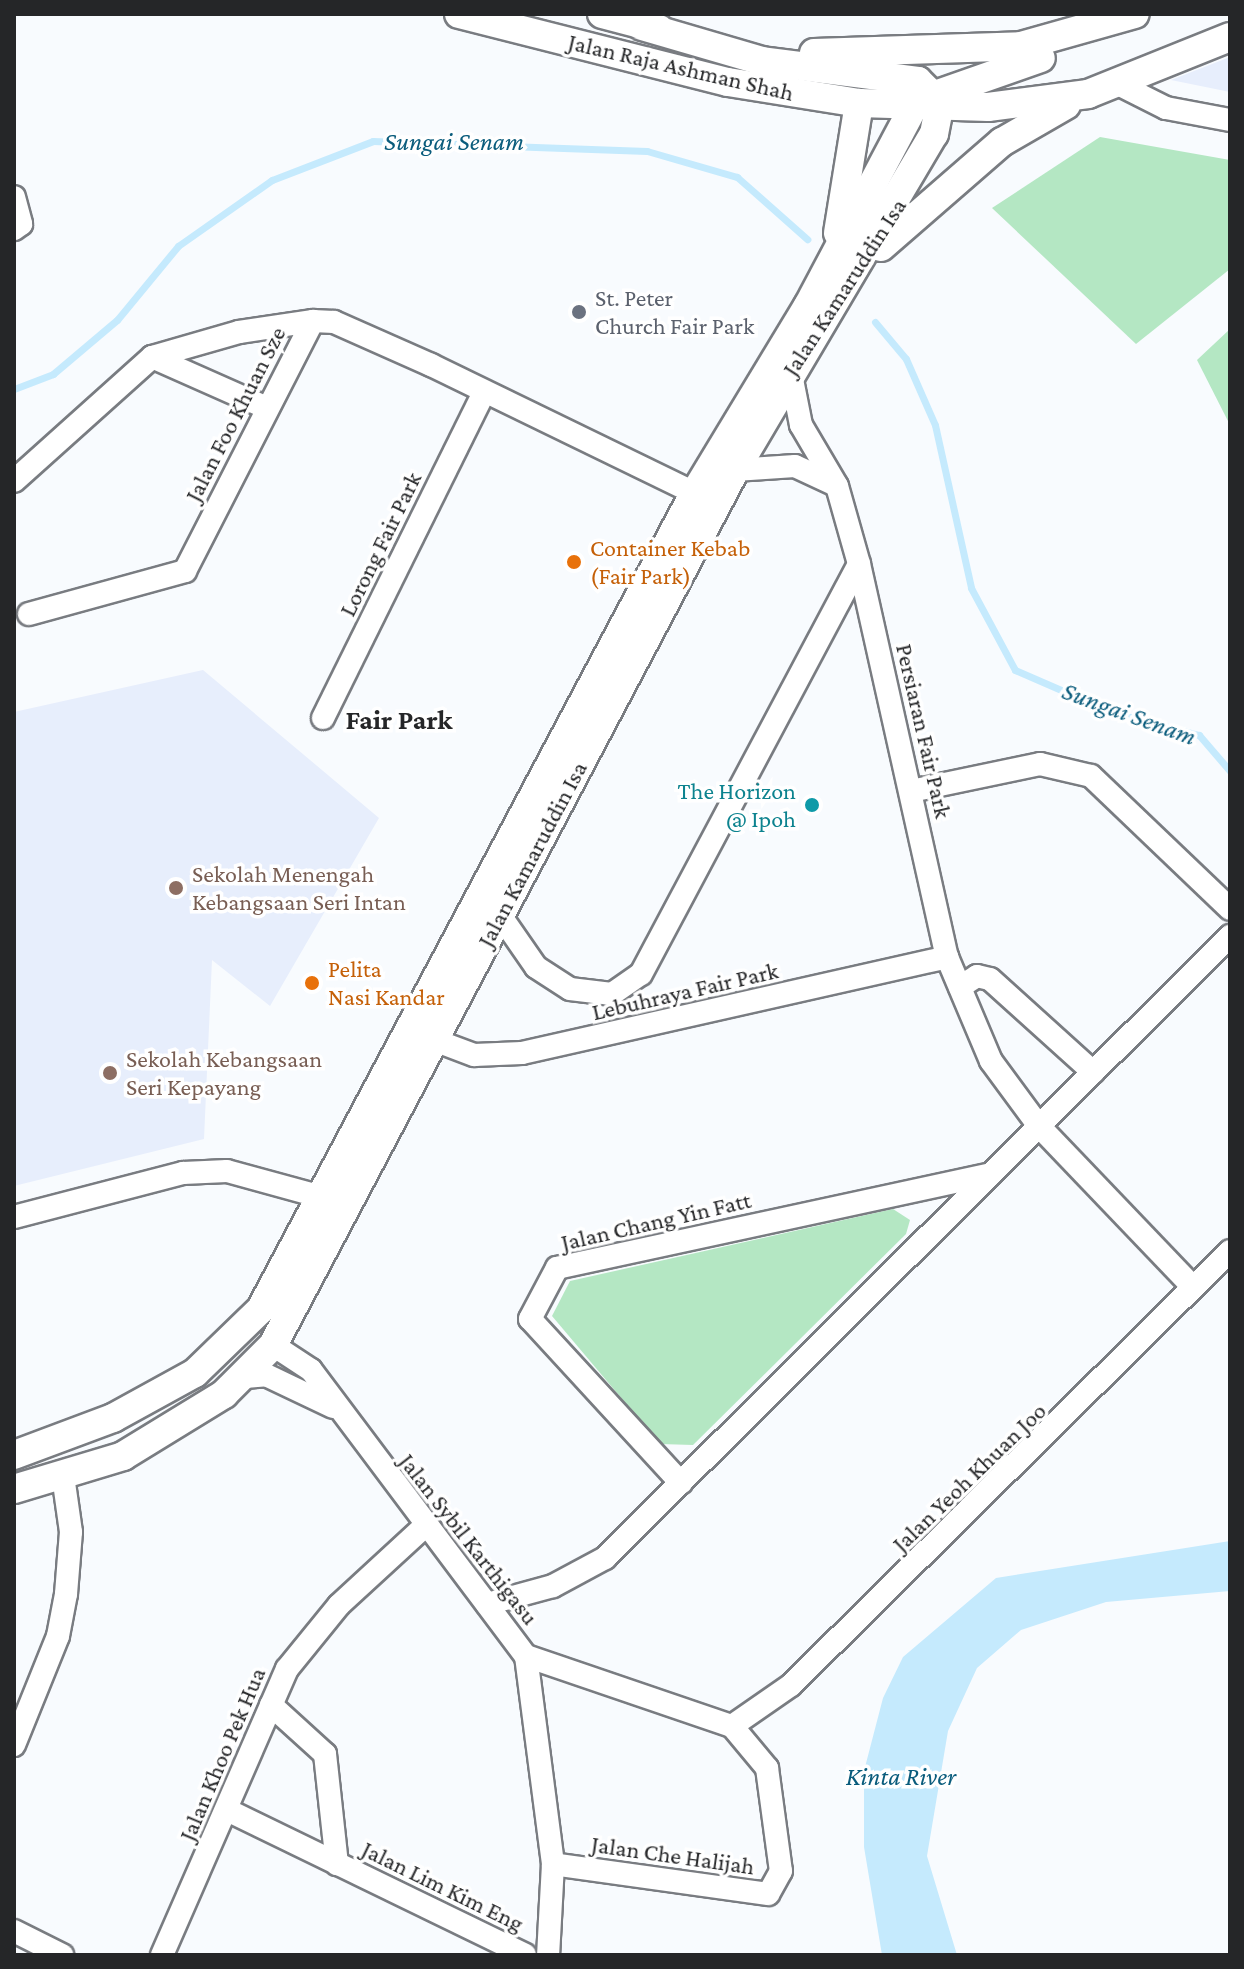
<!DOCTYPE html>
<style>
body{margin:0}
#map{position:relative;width:1244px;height:1969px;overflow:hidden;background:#f8fbfe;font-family:"Crimson Pro",serif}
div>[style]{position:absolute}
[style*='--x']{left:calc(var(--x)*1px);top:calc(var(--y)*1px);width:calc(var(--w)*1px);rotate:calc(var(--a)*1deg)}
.built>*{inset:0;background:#e7eefc}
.green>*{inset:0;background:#b4e7c3}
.water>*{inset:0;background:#c5eafd}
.stream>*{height:7px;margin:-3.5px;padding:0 3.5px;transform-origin:3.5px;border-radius:3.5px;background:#c5eafd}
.roads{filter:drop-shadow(2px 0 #797c81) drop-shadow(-2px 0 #797c81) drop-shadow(0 2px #797c81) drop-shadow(0 -2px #797c81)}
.minor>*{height:22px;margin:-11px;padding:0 11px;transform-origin:11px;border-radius:11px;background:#fff}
.major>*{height:28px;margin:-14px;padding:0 14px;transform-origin:14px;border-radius:14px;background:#fff}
.dots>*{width:22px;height:22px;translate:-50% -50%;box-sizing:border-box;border:4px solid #fff;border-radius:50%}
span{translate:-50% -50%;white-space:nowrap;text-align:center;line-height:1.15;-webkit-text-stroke:7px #fff;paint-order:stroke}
.street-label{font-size:24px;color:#252628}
.worship-label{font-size:24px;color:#5b616d}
.left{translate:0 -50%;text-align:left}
.food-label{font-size:24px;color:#c56008}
.culture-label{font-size:24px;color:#0d838f}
.right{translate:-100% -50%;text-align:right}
.education-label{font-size:24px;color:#785e54}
.water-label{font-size:26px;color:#0a5c7c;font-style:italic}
.quarter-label{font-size:28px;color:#252628;font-weight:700}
.frame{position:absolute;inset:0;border:16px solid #252628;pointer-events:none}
</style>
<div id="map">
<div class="built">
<i style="clip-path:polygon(1230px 57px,1230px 92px,1171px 80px)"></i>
<i style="clip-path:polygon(203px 670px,379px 818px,270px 1006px,212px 960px,204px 1139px,14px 1186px,14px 712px)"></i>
</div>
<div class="green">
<i style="clip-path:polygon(1100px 137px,1230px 160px,1230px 269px,1136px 344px,992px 208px)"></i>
<i style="clip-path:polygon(1230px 329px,1230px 425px,1197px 360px)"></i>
<i style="clip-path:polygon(893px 1209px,910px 1220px,906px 1234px,693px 1445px,660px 1444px,552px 1316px,570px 1281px)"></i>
</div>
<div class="water">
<i style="clip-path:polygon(1230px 1541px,1230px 1591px,1106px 1602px,1021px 1630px,977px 1668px,948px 1731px,927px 1856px,957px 1955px,882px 1955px,864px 1847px,864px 1771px,883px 1698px,903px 1657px,996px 1578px)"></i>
</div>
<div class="stream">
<i style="--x:875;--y:322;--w:48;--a:50"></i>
<i style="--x:906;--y:359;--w:72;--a:66.3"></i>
<i style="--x:935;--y:425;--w:167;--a:77.5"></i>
<i style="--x:971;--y:588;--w:93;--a:61.8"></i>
<i style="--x:1015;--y:670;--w:108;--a:23.5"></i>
<i style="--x:1114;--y:713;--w:88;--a:14.5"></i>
<i style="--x:1199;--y:735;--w:48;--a:49.3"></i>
<i style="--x:14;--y:389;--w:42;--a:-21"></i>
<i style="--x:53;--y:374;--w:84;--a:-40.2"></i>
<i style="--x:117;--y:320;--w:96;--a:-50.5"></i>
<i style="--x:178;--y:246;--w:115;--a:-35.1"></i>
<i style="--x:272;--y:180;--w:108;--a:-21.1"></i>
<i style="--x:373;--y:141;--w:274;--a:2.1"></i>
<i style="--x:647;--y:151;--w:94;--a:16.1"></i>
<i style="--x:737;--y:177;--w:94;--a:41.5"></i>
</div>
<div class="roads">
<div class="minor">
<i style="--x:1116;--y:83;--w:56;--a:26.6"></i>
<i style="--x:1166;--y:108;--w:65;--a:10.6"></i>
<i style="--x:14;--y:197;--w:28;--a:75"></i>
<i style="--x:21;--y:224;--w:9;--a:144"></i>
<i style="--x:152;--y:357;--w:124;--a:23.9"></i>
<i style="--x:790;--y:369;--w:57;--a:78.9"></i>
<i style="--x:801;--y:425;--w:71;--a:59.5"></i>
<i style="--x:837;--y:486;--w:81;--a:74.2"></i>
<i style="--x:859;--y:564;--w:403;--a:77.4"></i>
<i style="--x:947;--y:957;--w:113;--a:67.1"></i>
<i style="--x:991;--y:1061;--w:81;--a:53.6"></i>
<i style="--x:1039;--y:1126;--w:223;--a:46.3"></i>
<i style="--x:735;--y:470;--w:60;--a:-3.8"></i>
<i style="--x:795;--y:466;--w:45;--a:24.9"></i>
<i style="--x:14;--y:481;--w:186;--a:-41.9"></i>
<i style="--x:152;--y:357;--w:91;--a:-16"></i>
<i style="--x:239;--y:332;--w:75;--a:-8.5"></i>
<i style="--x:29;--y:614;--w:162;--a:-15.4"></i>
<i style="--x:185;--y:571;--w:281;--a:-62.9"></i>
<i style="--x:313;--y:321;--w:21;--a:3"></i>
<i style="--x:334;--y:322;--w:106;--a:23.9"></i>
<i style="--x:431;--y:365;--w:309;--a:25.9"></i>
<i style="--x:323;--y:718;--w:361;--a:-63.7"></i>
<i style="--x:911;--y:791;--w:132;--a:-11.8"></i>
<i style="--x:1040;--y:764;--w:52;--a:13.2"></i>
<i style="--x:1091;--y:776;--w:192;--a:43.7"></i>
<i style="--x:500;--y:915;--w:63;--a:55.3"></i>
<i style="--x:536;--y:967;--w:40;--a:32.9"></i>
<i style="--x:570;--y:989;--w:42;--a:6.8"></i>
<i style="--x:612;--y:994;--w:35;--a:-35"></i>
<i style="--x:641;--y:974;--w:464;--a:-62"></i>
<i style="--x:960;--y:987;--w:20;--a:-33"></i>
<i style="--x:977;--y:976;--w:13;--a:13"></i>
<i style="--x:990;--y:979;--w:139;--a:42.1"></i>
<i style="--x:434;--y:1040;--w:43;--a:20.6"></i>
<i style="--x:474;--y:1055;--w:48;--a:-2.4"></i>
<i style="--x:522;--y:1053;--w:436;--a:-12.7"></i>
<i style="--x:14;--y:1217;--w:175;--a:-14.6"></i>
<i style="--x:183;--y:1173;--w:44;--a:-2.6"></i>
<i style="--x:227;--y:1171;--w:98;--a:15.3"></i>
<i style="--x:273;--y:1345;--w:45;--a:33.3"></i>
<i style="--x:311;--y:1370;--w:358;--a:53.1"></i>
<i style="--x:526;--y:1656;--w:210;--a:82.6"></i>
<i style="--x:553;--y:1864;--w:91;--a:93.1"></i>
<i style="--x:245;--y:1377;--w:21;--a:-5"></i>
<i style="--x:266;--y:1375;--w:74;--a:25.5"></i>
<i style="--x:681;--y:1483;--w:223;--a:-132.6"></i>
<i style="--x:530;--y:1319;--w:58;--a:-62.1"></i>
<i style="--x:557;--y:1268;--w:443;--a:-12.2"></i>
<i style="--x:487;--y:1604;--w:68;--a:-15.3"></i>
<i style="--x:553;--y:1586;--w:59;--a:-28.3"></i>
<i style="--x:605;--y:1558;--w:882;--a:-44.86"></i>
<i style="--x:526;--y:1656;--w:218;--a:18.8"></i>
<i style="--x:732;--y:1726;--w:55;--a:50.2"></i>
<i style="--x:767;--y:1768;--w:104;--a:82.3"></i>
<i style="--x:781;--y:1871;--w:26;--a:119"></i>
<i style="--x:768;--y:1894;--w:217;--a:-172.1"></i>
<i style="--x:271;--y:1705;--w:73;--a:42.2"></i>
<i style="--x:325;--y:1754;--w:111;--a:83.8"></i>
<i style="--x:732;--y:1726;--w:72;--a:-34.8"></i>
<i style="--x:791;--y:1685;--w:617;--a:-44.67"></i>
<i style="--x:14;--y:1745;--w:118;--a:-68"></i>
<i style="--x:58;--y:1636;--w:43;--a:-79.2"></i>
<i style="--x:66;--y:1594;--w:62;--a:-85.4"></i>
<i style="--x:71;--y:1532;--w:57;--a:-98.1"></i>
<i style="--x:227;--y:1810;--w:331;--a:25.9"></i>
<i style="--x:14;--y:1931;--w:54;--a:26.6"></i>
<i style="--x:162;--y:1955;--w:312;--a:-66.4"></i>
<i style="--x:287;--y:1669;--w:82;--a:-50.9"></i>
<i style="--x:339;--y:1605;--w:118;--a:-42.6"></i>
</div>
<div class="major">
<i style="--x:459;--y:14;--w:277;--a:14.2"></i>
<i style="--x:728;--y:82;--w:133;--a:9.1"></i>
<i style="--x:859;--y:103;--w:129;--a:1.8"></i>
<i style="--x:988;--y:107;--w:101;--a:-7.4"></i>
<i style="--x:1088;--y:94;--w:153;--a:-21.9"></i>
<i style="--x:602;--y:14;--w:59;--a:14.7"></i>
<i style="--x:814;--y:53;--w:207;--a:-1.9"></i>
<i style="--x:1021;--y:46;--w:118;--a:-15.7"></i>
<i style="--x:918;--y:101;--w:130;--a:-19.3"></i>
<i style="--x:838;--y:233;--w:132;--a:-80.8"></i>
<i style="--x:881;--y:247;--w:160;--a:-41"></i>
<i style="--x:1002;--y:142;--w:74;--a:-30"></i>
<i style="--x:14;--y:1455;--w:106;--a:-20.5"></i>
<i style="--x:113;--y:1418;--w:94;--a:-28.8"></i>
<i style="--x:195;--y:1373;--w:92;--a:-44.1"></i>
<i style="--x:261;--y:1309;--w:923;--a:-62.02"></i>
<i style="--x:694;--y:494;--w:220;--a:-58.8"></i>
<i style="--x:808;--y:306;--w:231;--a:-62.1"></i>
<i style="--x:14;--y:1489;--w:114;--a:-16.8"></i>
<i style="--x:123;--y:1456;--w:119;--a:-31.5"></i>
<i style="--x:224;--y:1394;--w:69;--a:-45"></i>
<i style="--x:273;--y:1345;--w:989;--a:-62.17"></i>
<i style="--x:735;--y:470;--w:391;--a:-59.4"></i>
<i style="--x:934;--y:134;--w:32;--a:-79"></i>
<i style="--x:940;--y:103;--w:31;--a:-135"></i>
<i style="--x:918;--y:81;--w:157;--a:-172.7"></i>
<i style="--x:762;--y:61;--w:125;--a:-163.7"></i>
</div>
</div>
<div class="dots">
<i style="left:579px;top:312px;background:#6b7280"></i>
<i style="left:574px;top:562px;background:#e8710a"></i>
<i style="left:812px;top:805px;background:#0f9aa8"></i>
<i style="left:176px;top:888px;background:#8d6e63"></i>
<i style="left:312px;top:983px;background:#e8710a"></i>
<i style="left:110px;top:1073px;background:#8d6e63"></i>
</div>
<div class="street-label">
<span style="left:681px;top:67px;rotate:13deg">Jalan Raja Ashman Shah</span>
<span style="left:844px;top:287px;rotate:-57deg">Jalan Kamaruddin Isa</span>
<span style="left:235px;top:414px;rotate:-63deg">Jalan Foo Khuan Sze</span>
<span style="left:380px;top:544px;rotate:-64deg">Lorong Fair Park</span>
<span style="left:924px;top:731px;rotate:77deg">Persiaran Fair Park</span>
<span style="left:532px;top:854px;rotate:-62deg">Jalan Kamaruddin Isa</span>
<span style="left:685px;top:991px;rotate:-13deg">Lebuhraya Fair Park</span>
<span style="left:656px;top:1221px;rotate:-13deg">Jalan Chang Yin Fatt</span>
<span style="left:969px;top:1477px;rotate:-44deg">Jalan Yeoh Khuan Joo</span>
<span style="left:469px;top:1539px;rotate:52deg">Jalan Sybil Karthigasu</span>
<span style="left:222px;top:1754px;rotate:-67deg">Jalan Khoo Pek Hua</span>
<span style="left:673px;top:1855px;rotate:8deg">Jalan Che Halijah</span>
<span style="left:443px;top:1886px;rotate:26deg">Jalan Lim Kim Eng</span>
</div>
<div class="worship-label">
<span class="left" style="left:595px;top:312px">St. Peter<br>Church Fair Park</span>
</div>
<div class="food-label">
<span class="left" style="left:590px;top:562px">Container Kebab<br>(Fair Park)</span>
<span class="left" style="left:328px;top:983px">Pelita<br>Nasi Kandar</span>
</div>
<div class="culture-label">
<span class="right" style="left:796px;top:805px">The Horizon<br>@ Ipoh</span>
</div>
<div class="education-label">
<span class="left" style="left:192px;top:888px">Sekolah Menengah<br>Kebangsaan Seri Intan</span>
<span class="left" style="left:126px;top:1073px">Sekolah Kebangsaan<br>Seri Kepayang</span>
</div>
<div class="water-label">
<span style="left:454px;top:142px">Sungai Senam</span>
<span style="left:1129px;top:714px;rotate:20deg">Sungai Senam</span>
<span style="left:901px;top:1777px">Kinta River</span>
</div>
<div class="quarter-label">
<span style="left:399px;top:720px">Fair Park</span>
</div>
<div class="frame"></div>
</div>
